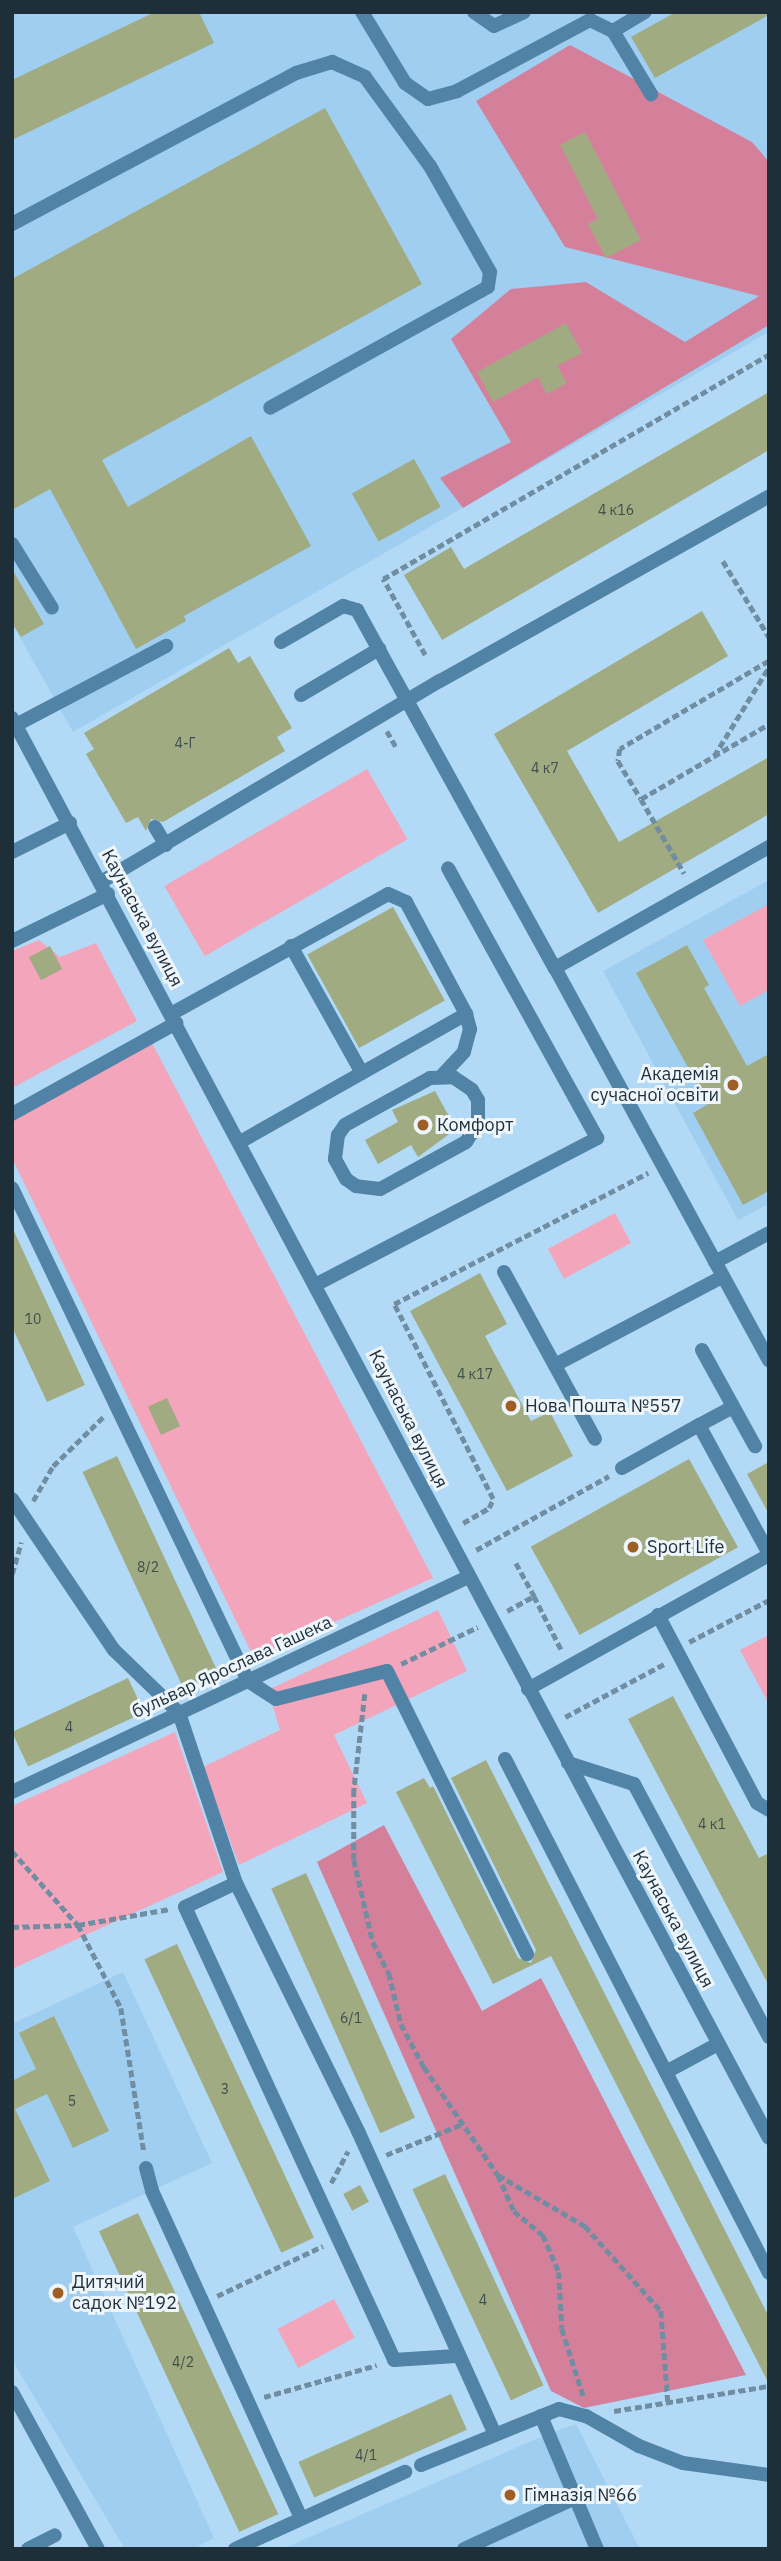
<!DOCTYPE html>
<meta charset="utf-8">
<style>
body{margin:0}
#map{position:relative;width:781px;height:2561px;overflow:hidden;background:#b2daf7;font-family:"IBM Plex Sans",sans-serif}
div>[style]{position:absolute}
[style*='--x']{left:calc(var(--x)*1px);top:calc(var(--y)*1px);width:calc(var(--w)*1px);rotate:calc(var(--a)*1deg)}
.built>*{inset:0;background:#a0cef0}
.green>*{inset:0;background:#f3a5bc;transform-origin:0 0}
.forest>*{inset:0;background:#d5809b}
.building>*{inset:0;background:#a0ab82;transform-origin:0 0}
.path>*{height:4.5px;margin-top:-2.25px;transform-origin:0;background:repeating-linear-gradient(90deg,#708da2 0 7px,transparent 0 10.5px)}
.lane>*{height:14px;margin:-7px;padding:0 7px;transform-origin:7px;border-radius:7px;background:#5183a6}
.street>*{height:14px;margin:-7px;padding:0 7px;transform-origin:7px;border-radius:7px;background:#5183a6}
.dots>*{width:19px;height:19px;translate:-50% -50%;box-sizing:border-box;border:4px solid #eef6fc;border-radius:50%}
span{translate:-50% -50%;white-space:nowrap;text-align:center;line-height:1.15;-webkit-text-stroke:6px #eef6fc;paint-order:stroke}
.number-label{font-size:14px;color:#3f4e4c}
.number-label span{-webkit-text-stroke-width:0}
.street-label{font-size:18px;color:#1f2f3a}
.poi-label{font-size:18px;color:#1f2f3a}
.right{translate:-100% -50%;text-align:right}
.left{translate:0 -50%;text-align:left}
.frame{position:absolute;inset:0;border:14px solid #1f2f3a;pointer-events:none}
</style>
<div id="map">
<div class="built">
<i style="clip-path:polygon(12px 12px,769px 12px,769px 332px,73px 732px,12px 623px)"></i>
<i style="clip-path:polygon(769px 880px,769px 1204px,738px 1220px,603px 971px)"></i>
<i style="clip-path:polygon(123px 1972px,212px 2163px,73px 2227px,214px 2538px,193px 2549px,125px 2549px,12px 2360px,12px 2024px)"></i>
<i style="clip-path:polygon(576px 2424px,640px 2549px,282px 2549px,548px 2434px)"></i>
</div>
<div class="green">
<i style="left:367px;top:769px;width:81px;height:234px;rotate:60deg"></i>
<i style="clip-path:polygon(769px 904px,769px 990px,740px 1006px,703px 940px)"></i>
<i style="clip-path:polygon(39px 940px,60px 957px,96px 943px,137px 1021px,12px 1088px,12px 951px)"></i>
<i style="clip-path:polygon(152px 1043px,433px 1578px,254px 1658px,12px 1158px,12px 1117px)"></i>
<i style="left:615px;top:1213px;width:34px;height:76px;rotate:62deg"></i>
<i style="clip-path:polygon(438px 1610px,467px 1671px,334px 1735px,367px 1803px,239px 1865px,203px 1767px,280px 1730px,268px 1690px)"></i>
<i style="clip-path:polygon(769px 1635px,769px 1704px,740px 1650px)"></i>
<i style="clip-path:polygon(175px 1732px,223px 1872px,12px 1969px,12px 1806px)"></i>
<i style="left:334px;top:2299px;width:44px;height:64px;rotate:62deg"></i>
</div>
<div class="forest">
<i style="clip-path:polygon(570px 45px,752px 142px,769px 162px,769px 325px,463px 508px,440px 478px,511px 442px,451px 339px,511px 289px,586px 282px,685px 342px,759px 296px,565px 247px,476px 101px)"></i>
<i style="clip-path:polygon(384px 1825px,482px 2011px,541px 1978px,746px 2375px,584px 2408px,551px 2391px,317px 1862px)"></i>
</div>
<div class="building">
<i style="clip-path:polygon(155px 12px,199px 12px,214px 43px,12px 140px,12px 80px)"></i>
<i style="clip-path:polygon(676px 12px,769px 12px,769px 15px,655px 78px,631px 37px)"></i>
<i style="clip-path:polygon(325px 108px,422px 284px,102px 460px,128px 507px,251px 436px,311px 546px,184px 616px,186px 621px,136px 649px,50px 489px,12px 510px,12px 279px)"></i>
<i style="clip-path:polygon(585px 132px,641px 240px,606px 258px,588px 224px,598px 219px,560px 145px)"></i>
<i style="clip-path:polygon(566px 323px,582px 353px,557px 366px,567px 383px,547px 394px,538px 377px,493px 402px,477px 372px)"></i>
<i style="clip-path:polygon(769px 392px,769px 450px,442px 640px,404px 575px,451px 547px,464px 569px)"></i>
<i style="left:414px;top:459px;width:55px;height:71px;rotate:61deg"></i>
<i style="clip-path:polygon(12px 569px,44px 624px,21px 637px,12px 623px)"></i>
<i style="clip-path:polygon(702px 611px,728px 656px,567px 751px,619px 842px,769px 757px,769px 814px,598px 913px,494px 734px)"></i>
<i style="clip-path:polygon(229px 648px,238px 663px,250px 656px,292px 728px,277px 737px,285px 751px,163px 822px,151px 819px,146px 831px,138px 817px,126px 823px,86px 754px,94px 749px,84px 733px)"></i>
<i style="left:393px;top:907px;width:107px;height:98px;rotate:61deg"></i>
<i style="clip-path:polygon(687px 945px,709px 985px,704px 988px,747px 1066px,769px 1054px,769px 1191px,743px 1205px,693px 1113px,708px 1104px,636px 973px)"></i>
<i style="left:50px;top:946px;width:26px;height:24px;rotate:62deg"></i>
<i style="clip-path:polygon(435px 1091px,456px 1129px,418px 1157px,411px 1145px,378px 1164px,365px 1140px,398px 1122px,392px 1110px)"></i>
<i style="clip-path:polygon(12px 1227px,85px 1385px,47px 1402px,12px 1327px)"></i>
<i style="clip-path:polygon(480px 1273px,507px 1324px,485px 1336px,531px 1421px,550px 1412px,573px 1456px,507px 1491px,410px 1311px)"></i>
<i style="left:167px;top:1398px;width:31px;height:21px;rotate:65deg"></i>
<i style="left:117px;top:1456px;width:239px;height:38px;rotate:65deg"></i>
<i style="left:689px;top:1459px;width:101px;height:181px;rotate:61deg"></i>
<i style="clip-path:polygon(769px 1462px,769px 1514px,747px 1474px)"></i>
<i style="left:128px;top:1678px;width:38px;height:128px;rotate:65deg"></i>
<i style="clip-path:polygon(673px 1696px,759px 1858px,769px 1853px,769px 1986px,628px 1719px)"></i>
<i style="clip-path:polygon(486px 1760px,769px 2317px,769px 2384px,551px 1956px,493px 1984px,396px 1792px,424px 1778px,430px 1788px,433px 1786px,518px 1958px,531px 1963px,536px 1950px,451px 1778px)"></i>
<i style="left:306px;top:1873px;width:268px;height:38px;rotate:66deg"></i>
<i style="left:177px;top:1944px;width:324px;height:36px;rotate:65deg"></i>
<i style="clip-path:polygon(54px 2016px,109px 2131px,73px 2148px,47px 2094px,15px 2109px,50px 2181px,12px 2199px,12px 2081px,36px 2069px,19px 2033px)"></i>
<i style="left:445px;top:2174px;width:233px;height:36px;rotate:65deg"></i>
<i style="left:360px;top:2185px;width:19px;height:19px;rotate:62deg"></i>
<i style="left:138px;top:2213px;width:332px;height:43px;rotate:65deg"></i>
<i style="left:451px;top:2394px;width:39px;height:167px;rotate:66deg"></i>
</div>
<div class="path">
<i style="--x:723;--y:561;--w:89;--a:58.8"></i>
<i style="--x:425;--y:655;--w:87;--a:-118.9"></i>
<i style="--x:383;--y:579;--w:447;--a:-30.2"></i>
<i style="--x:769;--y:661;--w:173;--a:149.4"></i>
<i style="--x:620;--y:749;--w:12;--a:99"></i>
<i style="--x:618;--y:761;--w:44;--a:58.8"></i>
<i style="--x:641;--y:799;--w:148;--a:-30.4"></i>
<i style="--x:387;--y:731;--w:20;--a:60"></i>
<i style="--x:714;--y:756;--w:105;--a:-58.3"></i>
<i style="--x:641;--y:799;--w:86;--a:59.8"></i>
<i style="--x:33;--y:1501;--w:40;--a:-60.3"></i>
<i style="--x:53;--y:1466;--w:70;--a:-44.4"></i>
<i style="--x:463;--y:1523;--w:30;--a:-30"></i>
<i style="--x:489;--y:1508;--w:10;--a:-66"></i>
<i style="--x:493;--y:1499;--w:219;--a:-116.9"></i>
<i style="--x:394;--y:1304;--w:286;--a:-27.3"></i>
<i style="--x:476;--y:1550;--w:152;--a:-29.1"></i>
<i style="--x:516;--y:1563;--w:38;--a:61"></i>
<i style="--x:12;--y:1574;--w:33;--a:-74"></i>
<i style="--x:507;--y:1611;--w:31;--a:-29"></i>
<i style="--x:534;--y:1596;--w:62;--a:63"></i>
<i style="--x:689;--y:1642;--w:90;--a:-27.7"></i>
<i style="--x:401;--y:1664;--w:85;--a:-25.7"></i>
<i style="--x:365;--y:1694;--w:97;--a:96.5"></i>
<i style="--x:354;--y:1790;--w:70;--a:90"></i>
<i style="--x:354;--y:1860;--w:84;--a:77"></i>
<i style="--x:373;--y:1942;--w:35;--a:63"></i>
<i style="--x:389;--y:1973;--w:52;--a:76.8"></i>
<i style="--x:401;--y:2024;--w:49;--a:61.9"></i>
<i style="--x:424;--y:2067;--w:131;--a:55.6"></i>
<i style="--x:498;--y:2175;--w:39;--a:66"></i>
<i style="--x:514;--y:2211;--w:38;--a:40"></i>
<i style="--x:543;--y:2235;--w:40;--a:66.6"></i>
<i style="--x:559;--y:2272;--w:57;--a:87"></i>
<i style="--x:562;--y:2329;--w:72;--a:72.3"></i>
<i style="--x:565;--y:1717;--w:115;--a:-28.1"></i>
<i style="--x:12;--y:1851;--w:99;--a:48.3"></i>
<i style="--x:78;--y:1925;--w:93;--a:62.6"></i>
<i style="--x:121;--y:2008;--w:146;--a:80.9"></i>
<i style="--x:12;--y:1927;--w:66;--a:-1.7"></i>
<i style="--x:78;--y:1925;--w:93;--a:-9.9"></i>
<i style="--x:386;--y:2155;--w:80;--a:-22.1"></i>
<i style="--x:498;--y:2175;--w:101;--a:30.4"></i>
<i style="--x:585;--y:2226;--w:114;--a:48.2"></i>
<i style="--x:661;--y:2311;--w:92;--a:85.6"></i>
<i style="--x:331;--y:2183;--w:36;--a:-62"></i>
<i style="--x:217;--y:2296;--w:117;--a:-25.3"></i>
<i style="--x:264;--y:2397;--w:117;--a:-15.8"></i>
<i style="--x:614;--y:2411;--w:157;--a:-9.2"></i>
</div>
<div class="lane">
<i style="--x:362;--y:12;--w:83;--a:58.8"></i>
<i style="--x:405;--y:83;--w:28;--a:35"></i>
<i style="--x:428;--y:99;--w:30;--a:-15"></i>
<i style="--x:457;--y:91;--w:151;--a:-28.1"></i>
<i style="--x:590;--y:20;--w:25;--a:26"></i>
<i style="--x:613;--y:31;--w:74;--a:58.9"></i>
<i style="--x:474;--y:12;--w:24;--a:35"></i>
<i style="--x:494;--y:26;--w:33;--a:-25"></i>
<i style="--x:613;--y:31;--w:37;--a:-31"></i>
<i style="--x:12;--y:224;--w:322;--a:-28"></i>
<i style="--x:296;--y:73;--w:38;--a:-17"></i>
<i style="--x:332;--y:62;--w:36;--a:24"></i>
<i style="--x:365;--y:77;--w:110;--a:53.9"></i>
<i style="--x:430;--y:166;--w:122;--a:60.5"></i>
<i style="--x:490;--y:272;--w:15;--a:98"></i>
<i style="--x:488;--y:287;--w:249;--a:151"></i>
<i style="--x:12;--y:544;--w:75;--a:58"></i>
<i style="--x:281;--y:642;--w:72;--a:-30.1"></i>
<i style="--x:343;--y:606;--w:15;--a:16"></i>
<i style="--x:357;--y:610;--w:409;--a:61.1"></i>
<i style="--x:555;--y:968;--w:246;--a:-29.5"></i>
<i style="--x:301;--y:695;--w:91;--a:-30.5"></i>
<i style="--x:16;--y:725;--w:170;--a:-27.8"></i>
<i style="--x:155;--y:827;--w:21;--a:59"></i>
<i style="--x:12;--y:852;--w:65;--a:-26.6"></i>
<i style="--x:101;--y:882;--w:394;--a:-30.7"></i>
<i style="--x:440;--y:681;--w:377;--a:-29.3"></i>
<i style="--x:12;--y:941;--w:107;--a:-26.1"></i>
<i style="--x:291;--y:946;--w:145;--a:60.8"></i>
<i style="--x:555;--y:968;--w:447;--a:61.4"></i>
<i style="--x:171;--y:1014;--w:248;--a:-28.9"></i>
<i style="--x:388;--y:894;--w:20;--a:24"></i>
<i style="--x:406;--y:902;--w:127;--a:61.8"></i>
<i style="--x:453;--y:1077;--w:23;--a:34"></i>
<i style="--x:472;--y:1090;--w:12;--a:59"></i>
<i style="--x:478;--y:1100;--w:23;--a:90"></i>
<i style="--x:478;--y:1123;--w:22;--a:122"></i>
<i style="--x:466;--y:1142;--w:98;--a:151.3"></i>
<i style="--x:380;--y:1189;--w:24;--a:-173"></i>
<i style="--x:356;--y:1186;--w:12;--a:-145"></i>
<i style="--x:346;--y:1179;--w:23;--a:-119"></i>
<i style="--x:335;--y:1159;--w:24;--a:-83"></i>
<i style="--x:338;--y:1135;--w:12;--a:-55"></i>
<i style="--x:345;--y:1125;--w:97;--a:-28.9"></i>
<i style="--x:430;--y:1078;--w:23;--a:-2"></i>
<i style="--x:12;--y:1114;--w:188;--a:-29"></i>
<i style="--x:240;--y:1142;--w:260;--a:-29.5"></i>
<i style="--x:466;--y:1014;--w:16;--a:75"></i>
<i style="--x:470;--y:1029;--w:24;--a:105"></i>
<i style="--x:464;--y:1052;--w:33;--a:133"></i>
<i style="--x:12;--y:1188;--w:547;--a:64.42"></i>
<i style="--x:248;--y:1681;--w:33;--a:33"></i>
<i style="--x:276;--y:1699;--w:114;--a:-14.2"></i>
<i style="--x:387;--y:1671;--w:316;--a:63.7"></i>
<i style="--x:715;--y:1262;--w:61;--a:-28.2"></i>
<i style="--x:504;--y:1272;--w:190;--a:61.4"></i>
<i style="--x:317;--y:1284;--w:316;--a:-27.5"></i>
<i style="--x:597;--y:1138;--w:308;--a:-118.9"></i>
<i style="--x:702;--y:1350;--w:110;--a:61.1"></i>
<i style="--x:555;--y:1365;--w:189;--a:-27.8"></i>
<i style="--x:733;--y:1407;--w:38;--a:152"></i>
<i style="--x:699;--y:1425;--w:147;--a:61.5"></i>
<i style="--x:622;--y:1468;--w:88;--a:-29.2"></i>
<i style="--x:12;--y:1499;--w:182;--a:56"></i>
<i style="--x:114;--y:1650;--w:91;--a:44.1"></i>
<i style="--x:179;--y:1713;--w:179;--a:71.5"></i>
<i style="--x:236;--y:1883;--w:276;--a:63.8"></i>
<i style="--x:358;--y:2131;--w:333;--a:65.7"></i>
<i style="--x:658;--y:1615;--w:212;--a:62.2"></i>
<i style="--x:757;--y:1803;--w:14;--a:30"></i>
<i style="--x:528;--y:1689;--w:276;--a:-29.1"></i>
<i style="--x:505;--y:1759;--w:578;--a:62.81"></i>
<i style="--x:568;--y:1763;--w:69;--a:17.7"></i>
<i style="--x:634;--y:1784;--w:287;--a:61.9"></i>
<i style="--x:236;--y:1883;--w:56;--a:154.8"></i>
<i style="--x:185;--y:1907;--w:499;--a:65.2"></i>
<i style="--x:394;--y:2360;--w:62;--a:-3.7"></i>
<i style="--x:666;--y:2072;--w:59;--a:-28.3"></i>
<i style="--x:146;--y:2168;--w:24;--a:75"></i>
<i style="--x:152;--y:2191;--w:357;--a:65.5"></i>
<i style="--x:12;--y:2392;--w:179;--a:61.3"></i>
<i style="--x:541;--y:2416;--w:144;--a:67.2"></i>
<i style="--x:421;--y:2465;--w:149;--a:-22.1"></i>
<i style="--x:559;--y:2409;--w:28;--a:15"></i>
<i style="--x:586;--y:2416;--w:61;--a:29.5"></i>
<i style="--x:639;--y:2446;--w:47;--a:21.1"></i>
<i style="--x:683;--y:2463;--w:87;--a:7.9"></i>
<i style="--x:28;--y:2549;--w:30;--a:-27"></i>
<i style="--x:235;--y:2549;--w:187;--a:-24.4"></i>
<i style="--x:464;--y:2549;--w:122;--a:-24.7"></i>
</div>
<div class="street">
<i style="--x:12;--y:718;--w:1609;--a:61.94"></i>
<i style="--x:12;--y:1792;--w:504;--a:-25.24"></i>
</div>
<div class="dots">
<i style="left:733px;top:1085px;background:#9d5f25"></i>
<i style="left:423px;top:1125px;background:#9d5f25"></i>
<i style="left:511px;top:1406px;background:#9d5f25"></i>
<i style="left:633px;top:1547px;background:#9d5f25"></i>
<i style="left:58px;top:2293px;background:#9d5f25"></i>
<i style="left:510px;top:2495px;background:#9d5f25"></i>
</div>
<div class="number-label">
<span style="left:616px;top:510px">4 к16</span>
<span style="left:185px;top:743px">4-Г</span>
<span style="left:545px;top:768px">4 к7</span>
<span style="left:33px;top:1319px">10</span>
<span style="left:475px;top:1374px">4 к17</span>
<span style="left:148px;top:1567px">8/2</span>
<span style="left:69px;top:1727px">4</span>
<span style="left:712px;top:1824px">4 к1</span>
<span style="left:351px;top:2018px">6/1</span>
<span style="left:225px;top:2089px">3</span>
<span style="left:72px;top:2101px">5</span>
<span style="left:483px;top:2300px">4</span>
<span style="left:183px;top:2362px">4/2</span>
<span style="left:366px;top:2455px">4/1</span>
</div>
<div class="street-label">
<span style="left:142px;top:918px;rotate:62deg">Каунаська вулиця</span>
<span style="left:408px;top:1419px;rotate:63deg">Каунаська вулиця</span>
<span style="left:232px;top:1667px;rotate:-25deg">бульвар Ярослава Гашека</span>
<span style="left:673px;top:1919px;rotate:62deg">Каунаська вулиця</span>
</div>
<div class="poi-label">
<span class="right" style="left:719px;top:1085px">Академія<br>сучасної освіти</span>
<span class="left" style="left:437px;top:1125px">Комфорт</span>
<span class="left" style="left:525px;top:1406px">Нова Пошта №557</span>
<span class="left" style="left:647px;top:1547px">Sport Life</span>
<span class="left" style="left:72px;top:2293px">Дитячий<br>садок №192</span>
<span class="left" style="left:524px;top:2495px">Гімназія №66</span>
</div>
<div class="frame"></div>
</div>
